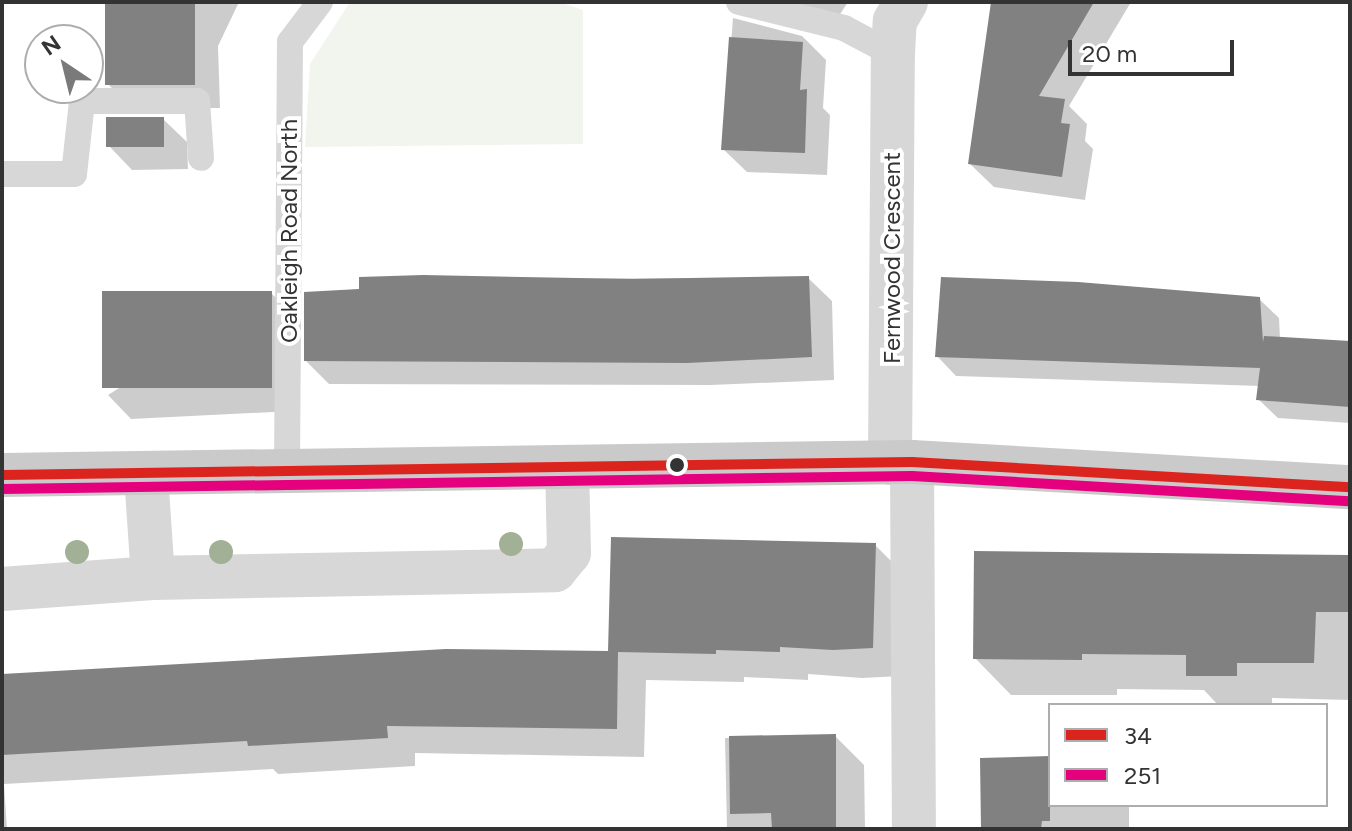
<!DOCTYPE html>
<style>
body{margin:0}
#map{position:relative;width:1352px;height:831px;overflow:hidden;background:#fff;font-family:Figtree,sans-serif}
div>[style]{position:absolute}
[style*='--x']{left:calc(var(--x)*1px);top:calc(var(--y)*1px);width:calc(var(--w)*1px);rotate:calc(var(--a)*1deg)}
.green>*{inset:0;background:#f1f5ed}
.shadow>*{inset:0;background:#0003}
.building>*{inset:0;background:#818181;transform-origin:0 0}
.service>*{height:26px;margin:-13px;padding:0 13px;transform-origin:13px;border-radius:13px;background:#d7d7d7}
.minor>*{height:44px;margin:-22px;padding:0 22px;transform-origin:22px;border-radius:22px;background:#d7d7d7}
.primary>*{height:44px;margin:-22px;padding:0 22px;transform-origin:22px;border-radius:22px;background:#cacaca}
.bus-1>*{height:10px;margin:-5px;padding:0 5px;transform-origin:5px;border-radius:5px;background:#dc241f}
.bus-2>*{height:10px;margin:-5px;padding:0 5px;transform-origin:5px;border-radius:5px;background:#e5007d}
.trees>*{width:24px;height:24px;margin:-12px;border-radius:50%;background:#a2b095}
.dots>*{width:22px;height:22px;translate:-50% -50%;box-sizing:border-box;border:4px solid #fff;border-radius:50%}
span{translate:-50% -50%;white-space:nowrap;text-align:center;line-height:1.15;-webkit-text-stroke:8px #fff;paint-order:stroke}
.street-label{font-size:24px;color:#333}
.frame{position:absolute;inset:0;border:4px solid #333;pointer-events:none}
.legend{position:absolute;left:1048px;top:703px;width:280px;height:104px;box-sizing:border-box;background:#fff;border:2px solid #adadad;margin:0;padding:10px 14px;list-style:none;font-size:24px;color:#333}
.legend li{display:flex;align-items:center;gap:16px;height:40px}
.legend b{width:40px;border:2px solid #adadad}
.north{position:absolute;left:24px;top:24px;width:80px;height:80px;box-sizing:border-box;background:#fff;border:2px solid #adadad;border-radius:50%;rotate:325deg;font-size:22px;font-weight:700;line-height:32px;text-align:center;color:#333}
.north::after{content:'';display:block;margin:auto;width:28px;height:36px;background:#7a7a7a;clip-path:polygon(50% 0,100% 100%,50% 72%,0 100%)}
.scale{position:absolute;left:1068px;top:40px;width:166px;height:36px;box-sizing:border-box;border:4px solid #333;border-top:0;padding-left:10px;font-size:24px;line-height:28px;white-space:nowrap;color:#333;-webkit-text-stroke:6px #fff;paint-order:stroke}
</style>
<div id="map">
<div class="green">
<i style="clip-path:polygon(350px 2px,559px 2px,583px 10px,583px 144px,305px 147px,310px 64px)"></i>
</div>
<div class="shadow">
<i style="clip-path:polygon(106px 2px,239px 2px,218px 46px,220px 108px,131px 108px,108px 84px)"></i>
<i style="clip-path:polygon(751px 2px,848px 2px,833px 25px)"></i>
<i style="clip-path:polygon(1013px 2px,1131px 2px,1069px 106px,1087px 124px,1085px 141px,1093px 149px,1085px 200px,994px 187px,970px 164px)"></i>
<i style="clip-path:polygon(733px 18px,802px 36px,826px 60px,823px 108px,830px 115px,827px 175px,747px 172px,723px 149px)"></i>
<i style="clip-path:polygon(163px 119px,187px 142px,188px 169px,132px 170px,109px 146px)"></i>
<i style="clip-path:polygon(808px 278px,832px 301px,834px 380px,711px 385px,329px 384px,306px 361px,361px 291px,361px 279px)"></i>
<i style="clip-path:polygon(271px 293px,295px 317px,294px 411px,131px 419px,108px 395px)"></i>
<i style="clip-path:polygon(1259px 299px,1279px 318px,1280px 339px,1350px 343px,1350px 423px,1278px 418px,1258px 399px,1260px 386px,956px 376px,937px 356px)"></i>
<i style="clip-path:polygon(875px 545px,904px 574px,901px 676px,862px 678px,808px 674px,808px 680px,744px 677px,744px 682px,646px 680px,644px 757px,415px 753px,415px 766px,278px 774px,273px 769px,4px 784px,7px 829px,2px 829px,2px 676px,610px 653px)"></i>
<i style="clip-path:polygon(1350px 557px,1350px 700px,1272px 698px,1272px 705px,1218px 705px,1204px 690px,1117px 689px,1117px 695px,1011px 695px,975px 658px)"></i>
<i style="clip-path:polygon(835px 736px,864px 765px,865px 829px,727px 829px,725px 738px)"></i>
<i style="clip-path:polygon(1050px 758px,1050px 805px,1129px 805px,1129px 829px,983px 829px)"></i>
</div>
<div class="building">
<i style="left:105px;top:2px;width:90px;height:83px"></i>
<i style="clip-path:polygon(991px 2px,1094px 2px,1039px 96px,1065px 99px,1061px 123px,1070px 124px,1062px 177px,968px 164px)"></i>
<i style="clip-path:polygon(729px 37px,803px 42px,800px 90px,807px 89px,805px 153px,721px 150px)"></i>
<i style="left:106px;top:117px;width:58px;height:30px"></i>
<i style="clip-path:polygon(423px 275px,632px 279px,809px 276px,812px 357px,687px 363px,304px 361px,304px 292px,359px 289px,359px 277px)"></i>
<i style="clip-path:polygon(941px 277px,1078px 282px,1260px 297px,1263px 342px,1264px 336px,1350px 341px,1350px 407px,1256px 400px,1260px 368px,935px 357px)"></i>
<i style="left:272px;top:291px;width:97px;height:170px;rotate:90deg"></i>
<i style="clip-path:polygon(611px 537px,876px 543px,873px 648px,833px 650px,780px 647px,780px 652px,716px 650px,716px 654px,618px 652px,617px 729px,387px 726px,388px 738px,248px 746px,247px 741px,2px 755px,2px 674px,446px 649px,608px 651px)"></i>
<i style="clip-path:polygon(974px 551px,1350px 555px,1350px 612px,1316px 612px,1314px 663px,1237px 663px,1237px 676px,1186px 676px,1186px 655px,1082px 654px,1082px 660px,973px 659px)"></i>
<i style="clip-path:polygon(836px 734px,836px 829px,772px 829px,771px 813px,730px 814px,729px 736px)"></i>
<i style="clip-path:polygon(1050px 756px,1050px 821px,1042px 821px,1041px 829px,981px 829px,980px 758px)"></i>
</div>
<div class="service">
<i style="--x:739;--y:2;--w:108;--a:13.9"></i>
<i style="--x:844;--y:28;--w:55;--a:28"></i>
<i style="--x:2;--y:174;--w:72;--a:0"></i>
<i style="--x:74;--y:174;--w:73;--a:-83.7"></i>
<i style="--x:82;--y:101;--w:115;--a:0"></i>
<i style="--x:197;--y:101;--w:57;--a:86"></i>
<i style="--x:287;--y:469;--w:427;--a:-89.6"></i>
<i style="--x:290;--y:42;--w:50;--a:-53.1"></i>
</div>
<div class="minor">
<i style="--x:912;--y:462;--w:367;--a:89.7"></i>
<i style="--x:890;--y:463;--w:409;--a:-89.6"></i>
<i style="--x:893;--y:54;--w:33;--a:-87"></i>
<i style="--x:895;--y:21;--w:22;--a:-60"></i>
<i style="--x:146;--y:475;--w:103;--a:86.1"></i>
<i style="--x:2;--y:589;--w:151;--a:-4.2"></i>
<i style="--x:153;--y:578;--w:402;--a:-1.1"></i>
<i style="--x:555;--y:570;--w:22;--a:-51"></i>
<i style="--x:569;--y:553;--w:85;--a:-91.3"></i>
</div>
<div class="primary">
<i style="--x:2;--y:475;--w:910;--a:-0.82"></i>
<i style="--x:912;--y:462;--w:439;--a:3.3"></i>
</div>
<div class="bus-1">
<i style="--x:2;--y:475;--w:910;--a:-0.82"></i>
<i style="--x:912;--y:462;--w:439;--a:3.3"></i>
</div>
<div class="bus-2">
<i style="--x:2;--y:489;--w:910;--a:-0.82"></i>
<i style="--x:912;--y:476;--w:438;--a:3.3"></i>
</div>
<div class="trees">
<i style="left:511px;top:544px"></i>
<i style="left:77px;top:552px"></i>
<i style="left:221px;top:552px"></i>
</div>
<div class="dots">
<i style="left:677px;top:465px;background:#333"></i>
</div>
<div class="street-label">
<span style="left:289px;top:231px;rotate:-90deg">Oakleigh Road North</span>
<span style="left:892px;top:258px;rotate:-90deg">Fernwood Crescent</span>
</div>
<div class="frame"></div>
<ul class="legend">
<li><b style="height:10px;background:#dc241f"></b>34</li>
<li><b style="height:10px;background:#e5007d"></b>251</li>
</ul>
<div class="north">N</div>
<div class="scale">20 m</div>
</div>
